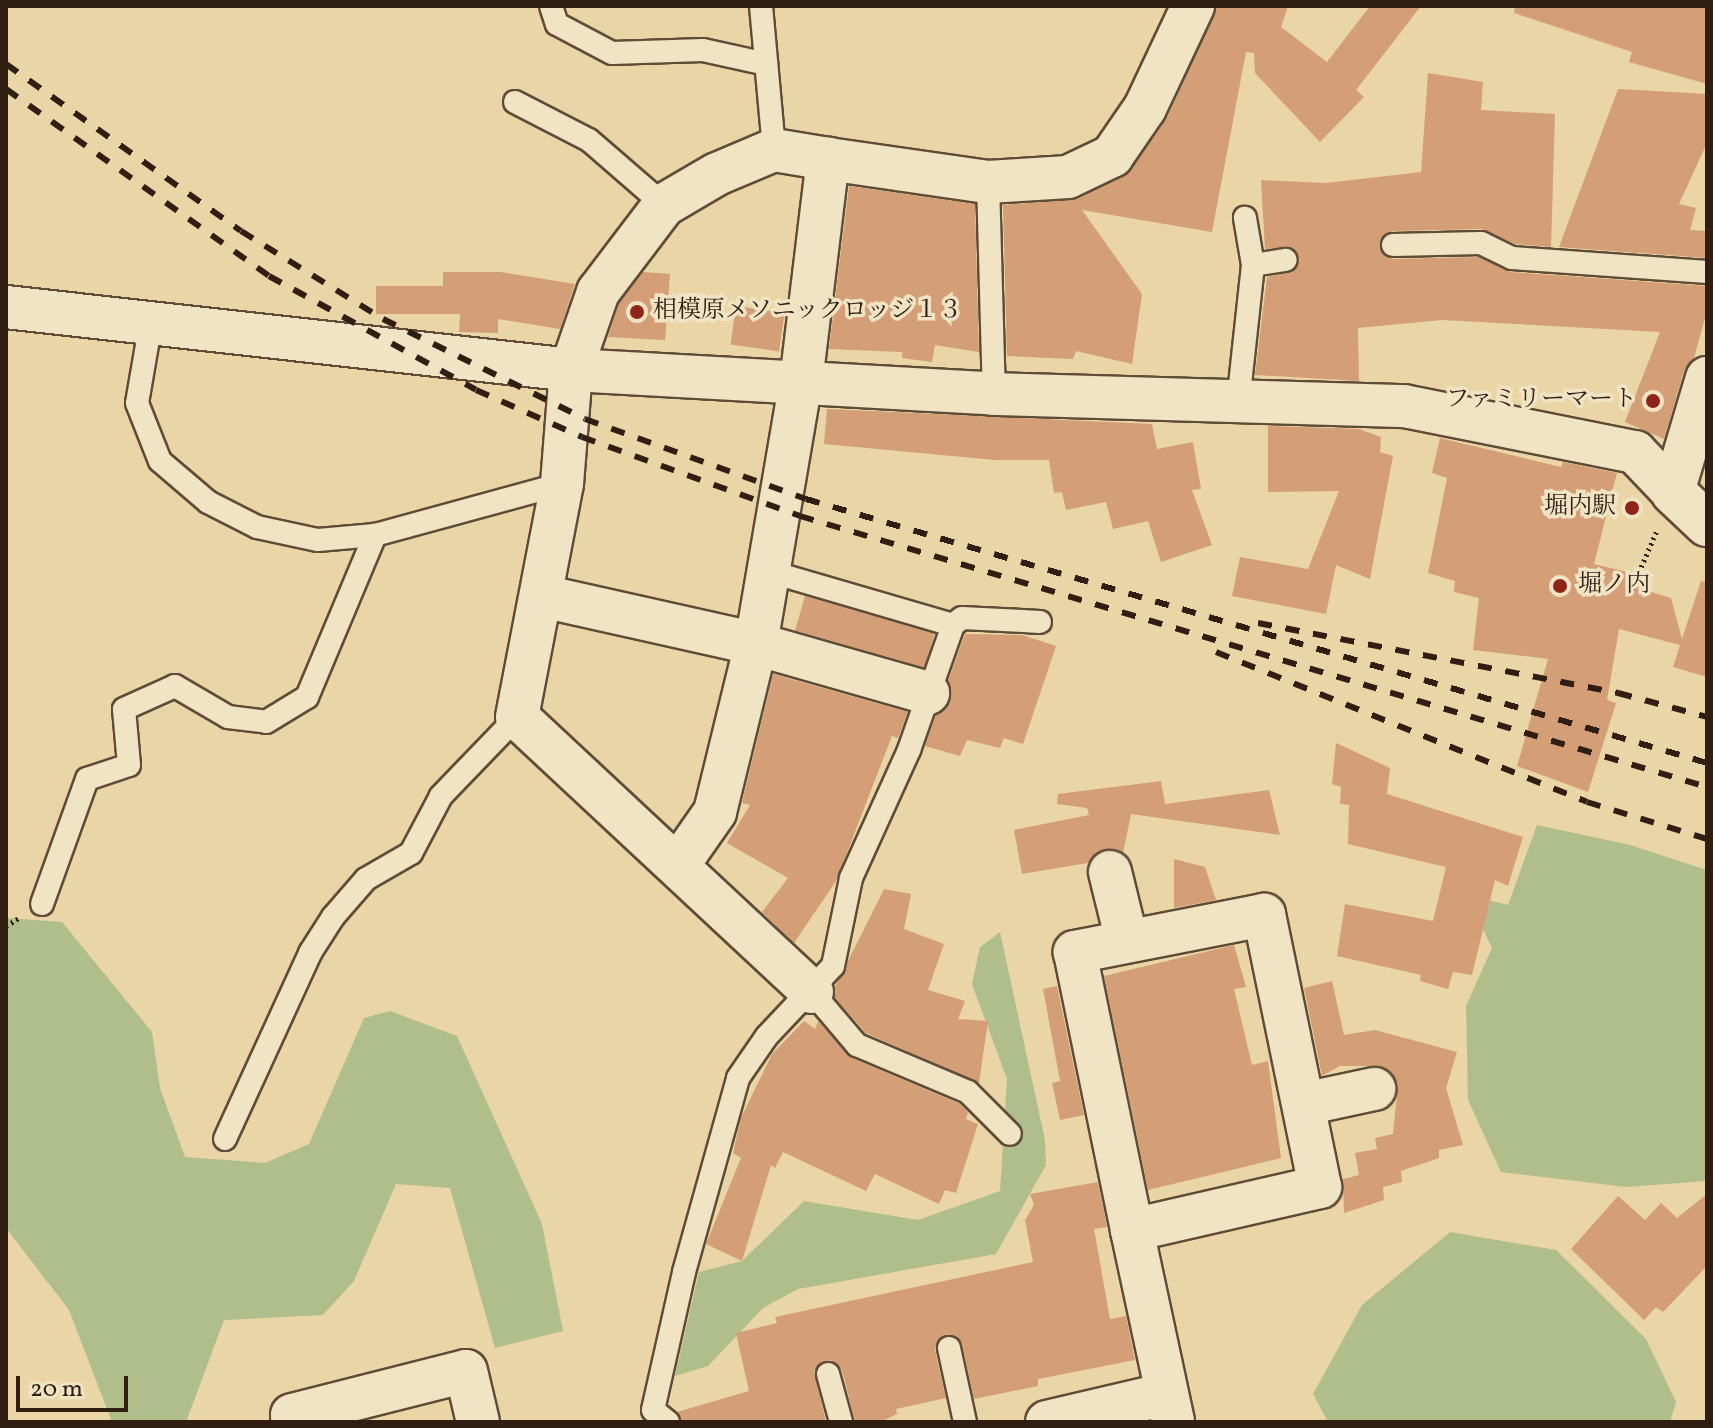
<!DOCTYPE html>
<meta charset="utf-8">
<style>
body{margin:0}
#map{position:relative;width:1713px;height:1428px;overflow:hidden;background:#e9d5a5;font-family:Vollkorn,"Noto Serif JP",serif}
div>[style]{position:absolute}
[style*='--x']{left:calc(var(--x)*1px);top:calc(var(--y)*1px);width:calc(var(--w)*1px);rotate:calc(var(--a)*1deg)}
.green>*{inset:0;background:#b0be8b}
.building>*{inset:0;background:#d49e77;transform-origin:0 0}
.path>*{height:5px;margin-top:-2.5px;transform-origin:0;background:repeating-linear-gradient(90deg,#311e13 0 2px,transparent 0 6px)}
.roads{filter:drop-shadow(2px 0 #5f4c38) drop-shadow(-2px 0 #5f4c38) drop-shadow(0 2px #5f4c38) drop-shadow(0 -2px #5f4c38)}
.service>*{height:22px;margin:-11px;padding:0 11px;transform-origin:11px;border-radius:11px;background:#f1e4c4}
.minor>*{height:42px;margin:-21px;padding:0 21px;transform-origin:21px;border-radius:21px;background:#f1e4c4}
.tertiary>*{height:44px;margin:-22px;padding:0 22px;transform-origin:22px;border-radius:22px;background:#f1e4c4}
.rail>*{height:6px;margin-top:-3px;transform-origin:0;background:repeating-linear-gradient(90deg,#311e13 0 14px,transparent 0 28px)}
.dots>*{width:22px;height:22px;translate:-50% -50%;box-sizing:border-box;border:4px solid #f1e4c4;border-radius:50%}
span{translate:-50% -50%;white-space:nowrap;text-align:center;line-height:1.15;-webkit-text-stroke:7px #f1e4c4;paint-order:stroke}
.poi-label{font-size:24px;color:#311e13}
.left{translate:0 -50%;text-align:left}
.right{translate:-100% -50%;text-align:right}
.frame{position:absolute;inset:0;border:8px solid #311e13;pointer-events:none}
.scale{position:absolute;left:16px;top:1376px;width:112px;height:36px;box-sizing:border-box;border:4px solid #311e13;border-top:0;padding-left:10px;font-size:24px;line-height:28px;white-space:nowrap;color:#311e13;-webkit-text-stroke:6px #f1e4c4;paint-order:stroke}
</style>
<div id="map">
<div class="green">
<i style="clip-path:polygon(1537px 825px,1630px 845px,1707px 870px,1707px 1181px,1626px 1187px,1501px 1172px,1468px 1100px,1466px 1006px,1492px 948px,1476px 914px,1484px 899px,1508px 905px)"></i>
<i style="clip-path:polygon(6px 918px,62px 922px,152px 1032px,160px 1088px,185px 1157px,265px 1163px,309px 1144px,364px 1018px,390px 1011px,457px 1036px,542px 1224px,563px 1331px,495px 1348px,450px 1188px,396px 1184px,354px 1281px,323px 1315px,224px 1320px,186px 1422px,112px 1422px,69px 1310px,6px 1228px)"></i>
<i style="clip-path:polygon(1000px 932px,1045px 1140px,1046px 1165px,996px 1254px,798px 1289px,763px 1308px,708px 1366px,675px 1376px,699px 1272px,742px 1261px,804px 1201px,918px 1220px,1000px 1191px,1007px 1079px,972px 984px,980px 947px)"></i>
<i style="clip-path:polygon(1450px 1232px,1556px 1250px,1646px 1339px,1676px 1402px,1670px 1422px,1328px 1422px,1313px 1394px,1362px 1305px)"></i>
</div>
<div class="building">
<i style="clip-path:polygon(1217px 6px,1288px 6px,1281px 27px,1327px 62px,1370px 6px,1421px 6px,1356px 90px,1364px 97px,1320px 142px,1255px 73px,1254px 53px,1246px 52px,1212px 232px,1082px 210px,1142px 294px,1132px 364px,1076px 351px,1073px 359px,1007px 356px,1003px 205px,1078px 199px,1131px 170px,1167px 118px)"></i>
<i style="clip-path:polygon(1515px 6px,1707px 6px,1707px 84px,1629px 62px,1632px 52px,1514px 13px)"></i>
<i style="clip-path:polygon(1428px 73px,1483px 82px,1481px 110px,1555px 114px,1551px 247px,1516px 244px,1481px 229px,1393px 231px,1380px 239px,1382px 253px,1393px 259px,1478px 257px,1511px 272px,1707px 286px,1707px 311px,1694px 358px,1684px 371px,1664px 439px,1625px 422px,1660px 332px,1442px 320px,1358px 328px,1359px 381px,1255px 375px,1267px 277px,1294px 271px,1300px 259px,1290px 247px,1265px 249px,1261px 180px,1326px 183px,1421px 172px)"></i>
<i style="clip-path:polygon(1618px 89px,1707px 94px,1707px 143px,1679px 204px,1696px 208px,1690px 230px,1707px 231px,1707px 258px,1559px 247px)"></i>
<i style="clip-path:polygon(849px 186px,975px 204px,979px 352px,935px 345px,932px 362px,902px 358px,902px 352px,829px 349px)"></i>
<i style="clip-path:polygon(443px 272px,500px 272px,575px 284px,560px 329px,498px 319px,498px 333px,459px 332px,460px 314px,376px 314px,376px 286px,443px 286px)"></i>
<i style="clip-path:polygon(643px 272px,670px 274px,665px 340px,608px 337px,619px 303px)"></i>
<i style="left:736px;top:306px;width:49px;height:39px;rotate:8deg"></i>
<i style="clip-path:polygon(827px 409px,1152px 424px,1157px 449px,1193px 442px,1201px 489px,1192px 490px,1212px 545px,1161px 562px,1148px 521px,1113px 529px,1106px 502px,1066px 510px,1062px 492px,1054px 493px,1049px 460px,995px 460px,824px 444px)"></i>
<i style="clip-path:polygon(1268px 426px,1359px 429px,1381px 437px,1380px 452px,1393px 456px,1370px 579px,1336px 565px,1326px 614px,1232px 596px,1240px 557px,1308px 569px,1339px 491px,1268px 492px)"></i>
<i style="clip-path:polygon(1440px 438px,1561px 467px,1563px 462px,1617px 473px,1594px 564px,1648px 577px,1645px 590px,1671px 598px,1682px 639px,1701px 581px,1707px 582px,1707px 677px,1673px 667px,1680px 645px,1619px 629px,1607px 700px,1616px 703px,1588px 792px,1517px 766px,1548px 659px,1473px 650px,1479px 598px,1454px 592px,1455px 581px,1428px 573px,1447px 478px,1432px 473px)"></i>
<i style="left:805px;top:596px;width:135px;height:36px;rotate:16deg"></i>
<i style="clip-path:polygon(965px 634px,1022px 635px,1056px 646px,1023px 744px,1004px 738px,1000px 748px,967px 740px,960px 756px,925px 746px,936px 715px,951px 700px,948px 681px)"></i>
<i style="clip-path:polygon(773px 674px,908px 712px,898px 738px,892px 736px,836px 881px,794px 943px,762px 912px,788px 878px,727px 843px,750px 805px,742px 803px)"></i>
<i style="clip-path:polygon(1336px 743px,1390px 768px,1387px 794px,1523px 837px,1508px 886px,1495px 880px,1472px 975px,1453px 972px,1448px 989px,1420px 981px,1421px 975px,1337px 956px,1345px 904px,1433px 921px,1446px 867px,1348px 844px,1349px 805px,1340px 804px,1341px 787px,1332px 784px)"></i>
<i style="clip-path:polygon(1161px 781px,1165px 804px,1269px 790px,1280px 835px,1131px 814px,1123px 853px,1105px 849px,1088px 863px,1022px 874px,1014px 830px,1089px 815px,1087px 808px,1057px 804px,1058px 794px)"></i>
<i style="clip-path:polygon(1174px 859px,1205px 867px,1216px 900px,1174px 908px)"></i>
<i style="clip-path:polygon(884px 889px,911px 894px,904px 929px,944px 944px,928px 990px,965px 1001px,958px 1019px,988px 1021px,979px 1083px,866px 1033px,835px 998px,835px 987px)"></i>
<i style="clip-path:polygon(1234px 945px,1246px 987px,1234px 989px,1252px 1065px,1268px 1061px,1281px 1158px,1148px 1190px,1104px 976px)"></i>
<i style="clip-path:polygon(1332px 981px,1344px 1035px,1375px 1030px,1457px 1052px,1446px 1088px,1463px 1145px,1439px 1150px,1439px 1158px,1401px 1171px,1402px 1182px,1383px 1187px,1384px 1200px,1344px 1213px,1343px 1179px,1359px 1175px,1355px 1153px,1377px 1149px,1375px 1138px,1393px 1134px,1398px 1085px,1381px 1066px,1340px 1066px,1322px 1076px,1304px 988px)"></i>
<i style="clip-path:polygon(1057px 986px,1084px 1115px,1060px 1120px,1052px 1083px,1060px 1081px,1043px 989px)"></i>
<i style="clip-path:polygon(804px 1021px,815px 1029px,818px 1021px,852px 1058px,960px 1104px,968px 1112px,966px 1119px,978px 1124px,956px 1193px,945px 1190px,939px 1204px,875px 1174px,866px 1191px,783px 1152px,775px 1168px,771px 1165px,742px 1261px,706px 1244px,741px 1158px,733px 1153px,741px 1118px,772px 1054px)"></i>
<i style="clip-path:polygon(1098px 1182px,1107px 1227px,1094px 1229px,1110px 1319px,1126px 1316px,1135px 1360px,1038px 1379px,1038px 1386px,974px 1399px,962px 1344px,947px 1334px,935px 1350px,946px 1398px,896px 1409px,897px 1414px,880px 1422px,855px 1422px,842px 1370px,831px 1360px,814px 1371px,826px 1422px,682px 1422px,677px 1412px,749px 1391px,736px 1333px,777px 1323px,775px 1317px,1033px 1262px,1025px 1220px,1034px 1205px,1030px 1194px)"></i>
<i style="clip-path:polygon(1707px 1194px,1707px 1266px,1663px 1312px,1656px 1307px,1644px 1320px,1571px 1249px,1618px 1196px,1645px 1220px,1661px 1203px,1677px 1218px)"></i>
</div>
<div class="path">
<i style="--x:1632;--y:589;--w:64;--a:-67"></i>
<i style="--x:6;--y:926;--w:15;--a:-32"></i>
</div>
<div class="roads">
<div class="service">
<i style="--x:551;--y:6;--w:19;--a:72"></i>
<i style="--x:557;--y:24;--w:62;--a:27.8"></i>
<i style="--x:612;--y:53;--w:91;--a:-1.9"></i>
<i style="--x:703;--y:50;--w:65;--a:12.5"></i>
<i style="--x:761;--y:6;--w:145;--a:84.8"></i>
<i style="--x:515;--y:102;--w:83;--a:27.2"></i>
<i style="--x:589;--y:140;--w:99;--a:40.9"></i>
<i style="--x:988;--y:182;--w:212;--a:88.4"></i>
<i style="--x:1393;--y:245;--w:88;--a:-1.3"></i>
<i style="--x:1481;--y:243;--w:34;--a:26"></i>
<i style="--x:1512;--y:258;--w:196;--a:4.1"></i>
<i style="--x:1253;--y:265;--w:33;--a:-9"></i>
<i style="--x:151;--y:322;--w:82;--a:99.8"></i>
<i style="--x:137;--y:403;--w:62;--a:68.4"></i>
<i style="--x:160;--y:461;--w:63;--a:40.5"></i>
<i style="--x:208;--y:502;--w:55;--a:27"></i>
<i style="--x:257;--y:527;--w:62;--a:12"></i>
<i style="--x:318;--y:540;--w:57;--a:-5"></i>
<i style="--x:375;--y:535;--w:194;--a:-15.3"></i>
<i style="--x:1238;--y:403;--w:139;--a:-83.8"></i>
<i style="--x:1253;--y:265;--w:48;--a:-99.7"></i>
<i style="--x:768;--y:571;--w:193;--a:16.3"></i>
<i style="--x:953;--y:625;--w:11;--a:-38"></i>
<i style="--x:962;--y:618;--w:78;--a:2.9"></i>
<i style="--x:42;--y:904;--w:133;--a:-70.2"></i>
<i style="--x:87;--y:779;--w:44;--a:-18.4"></i>
<i style="--x:129;--y:765;--w:56;--a:-95.1"></i>
<i style="--x:124;--y:709;--w:56;--a:-24.3"></i>
<i style="--x:175;--y:686;--w:61;--a:30.3"></i>
<i style="--x:228;--y:717;--w:38;--a:7"></i>
<i style="--x:266;--y:722;--w:48;--a:-31.4"></i>
<i style="--x:307;--y:697;--w:176;--a:-67.2"></i>
<i style="--x:812;--y:992;--w:70;--a:49.7"></i>
<i style="--x:857;--y:1045;--w:121;--a:22.9"></i>
<i style="--x:968;--y:1092;--w:59;--a:45"></i>
<i style="--x:225;--y:1139;--w:205;--a:-65.4"></i>
<i style="--x:310;--y:953;--w:43;--a:-57.4"></i>
<i style="--x:333;--y:917;--w:50;--a:-49"></i>
<i style="--x:366;--y:879;--w:52;--a:-30"></i>
<i style="--x:411;--y:853;--w:64;--a:-62.2"></i>
<i style="--x:441;--y:796;--w:110;--a:-46.1"></i>
<i style="--x:949;--y:1348;--w:76;--a:77.8"></i>
<i style="--x:828;--y:1374;--w:50;--a:74.8"></i>
<i style="--x:668;--y:1422;--w:19;--a:-141"></i>
<i style="--x:653;--y:1410;--w:141;--a:-77.3"></i>
<i style="--x:684;--y:1272;--w:201;--a:-74.4"></i>
<i style="--x:738;--y:1078;--w:51;--a:-55.4"></i>
<i style="--x:767;--y:1036;--w:96;--a:-46.7"></i>
<i style="--x:833;--y:966;--w:90;--a:-78.4"></i>
<i style="--x:851;--y:878;--w:141;--a:-65.6"></i>
<i style="--x:909;--y:750;--w:133;--a:-70.6"></i>
</div>
<div class="minor">
<i style="--x:6;--y:307;--w:569;--a:6.36"></i>
<i style="--x:571;--y:370;--w:424;--a:3.2"></i>
<i style="--x:994;--y:394;--w:410;--a:1.7"></i>
<i style="--x:1404;--y:406;--w:236;--a:11.3"></i>
<i style="--x:1635;--y:452;--w:55;--a:46.5"></i>
<i style="--x:1673;--y:492;--w:119;--a:-73.4"></i>
<i style="--x:542;--y:596;--w:219;--a:12.6"></i>
<i style="--x:756;--y:644;--w:179;--a:15.9"></i>
<i style="--x:678;--y:865;--w:65;--a:-55.1"></i>
<i style="--x:715;--y:812;--w:173;--a:-76.3"></i>
<i style="--x:756;--y:644;--w:266;--a:-80.3"></i>
<i style="--x:801;--y:382;--w:225;--a:-83.1"></i>
<i style="--x:828;--y:159;--w:162;--a:8.2"></i>
<i style="--x:988;--y:182;--w:80;--a:-3.6"></i>
<i style="--x:1068;--y:177;--w:49;--a:-25.5"></i>
<i style="--x:1112;--y:156;--w:58;--a:-55.5"></i>
<i style="--x:1145;--y:108;--w:113;--a:-64.8"></i>
<i style="--x:1110;--y:872;--w:71;--a:76.2"></i>
<i style="--x:812;--y:992;--w:403;--a:-137"></i>
<i style="--x:517;--y:717;--w:237;--a:-79.1"></i>
<i style="--x:562;--y:484;--w:114;--a:-85.5"></i>
<i style="--x:571;--y:370;--w:83;--a:-70.9"></i>
<i style="--x:598;--y:292;--w:109;--a:-52.8"></i>
<i style="--x:664;--y:205;--w:61;--a:-30.3"></i>
<i style="--x:717;--y:174;--w:62;--a:-22.8"></i>
<i style="--x:774;--y:150;--w:55;--a:9.5"></i>
<i style="--x:1304;--y:1104;--w:72;--a:-12.1"></i>
<i style="--x:1132;--y:1230;--w:193;--a:-12.9"></i>
<i style="--x:1320;--y:1187;--w:278;--a:-101.6"></i>
<i style="--x:1264;--y:915;--w:193;--a:168.9"></i>
<i style="--x:1075;--y:952;--w:284;--a:78.4"></i>
<i style="--x:1132;--y:1230;--w:196;--a:77.9"></i>
<i style="--x:294;--y:1422;--w:7;--a:-106"></i>
<i style="--x:292;--y:1415;--w:179;--a:-14.2"></i>
<i style="--x:466;--y:1371;--w:52;--a:76.8"></i>
<i style="--x:1047;--y:1422;--w:122;--a:-13.2"></i>
</div>
<div class="tertiary">
<i style="--x:1673;--y:492;--w:47;--a:43.3"></i>
</div>
</div>
<div class="rail">
<i style="--x:6;--y:64;--w:288;--a:35.4"></i>
<i style="--x:241;--y:231;--w:167;--a:31.8"></i>
<i style="--x:383;--y:319;--w:225;--a:26.3"></i>
<i style="--x:585;--y:419;--w:235;--a:19.9"></i>
<i style="--x:806;--y:499;--w:939;--a:16.33"></i>
<i style="--x:6;--y:89;--w:323;--a:35.4"></i>
<i style="--x:269;--y:276;--w:236;--a:28.8"></i>
<i style="--x:476;--y:390;--w:116;--a:23.9"></i>
<i style="--x:582;--y:437;--w:232;--a:19.9"></i>
<i style="--x:800;--y:516;--w:947;--a:16.64"></i>
<i style="--x:1258;--y:623;--w:367;--a:11"></i>
<i style="--x:1618;--y:693;--w:92;--a:15.1"></i>
<i style="--x:1216;--y:652;--w:400;--a:22"></i>
<i style="--x:1587;--y:802;--w:126;--a:17.1"></i>
</div>
<div class="dots">
<i style="left:637px;top:312px;background:#8f2418"></i>
<i style="left:1653px;top:401px;background:#8f2418"></i>
<i style="left:1632px;top:508px;background:#8f2418"></i>
<i style="left:1560px;top:586px;background:#8f2418"></i>
</div>
<div class="poi-label">
<span class="left" style="left:653px;top:312px">相模原メソニックロッジ１３</span>
<span class="right" style="left:1637px;top:401px">ファミリーマート</span>
<span class="right" style="left:1616px;top:508px">堀内駅</span>
<span class="left" style="left:1578px;top:586px">堀ノ内</span>
</div>
<div class="frame"></div>
<div class="scale">20 m</div>
</div>
